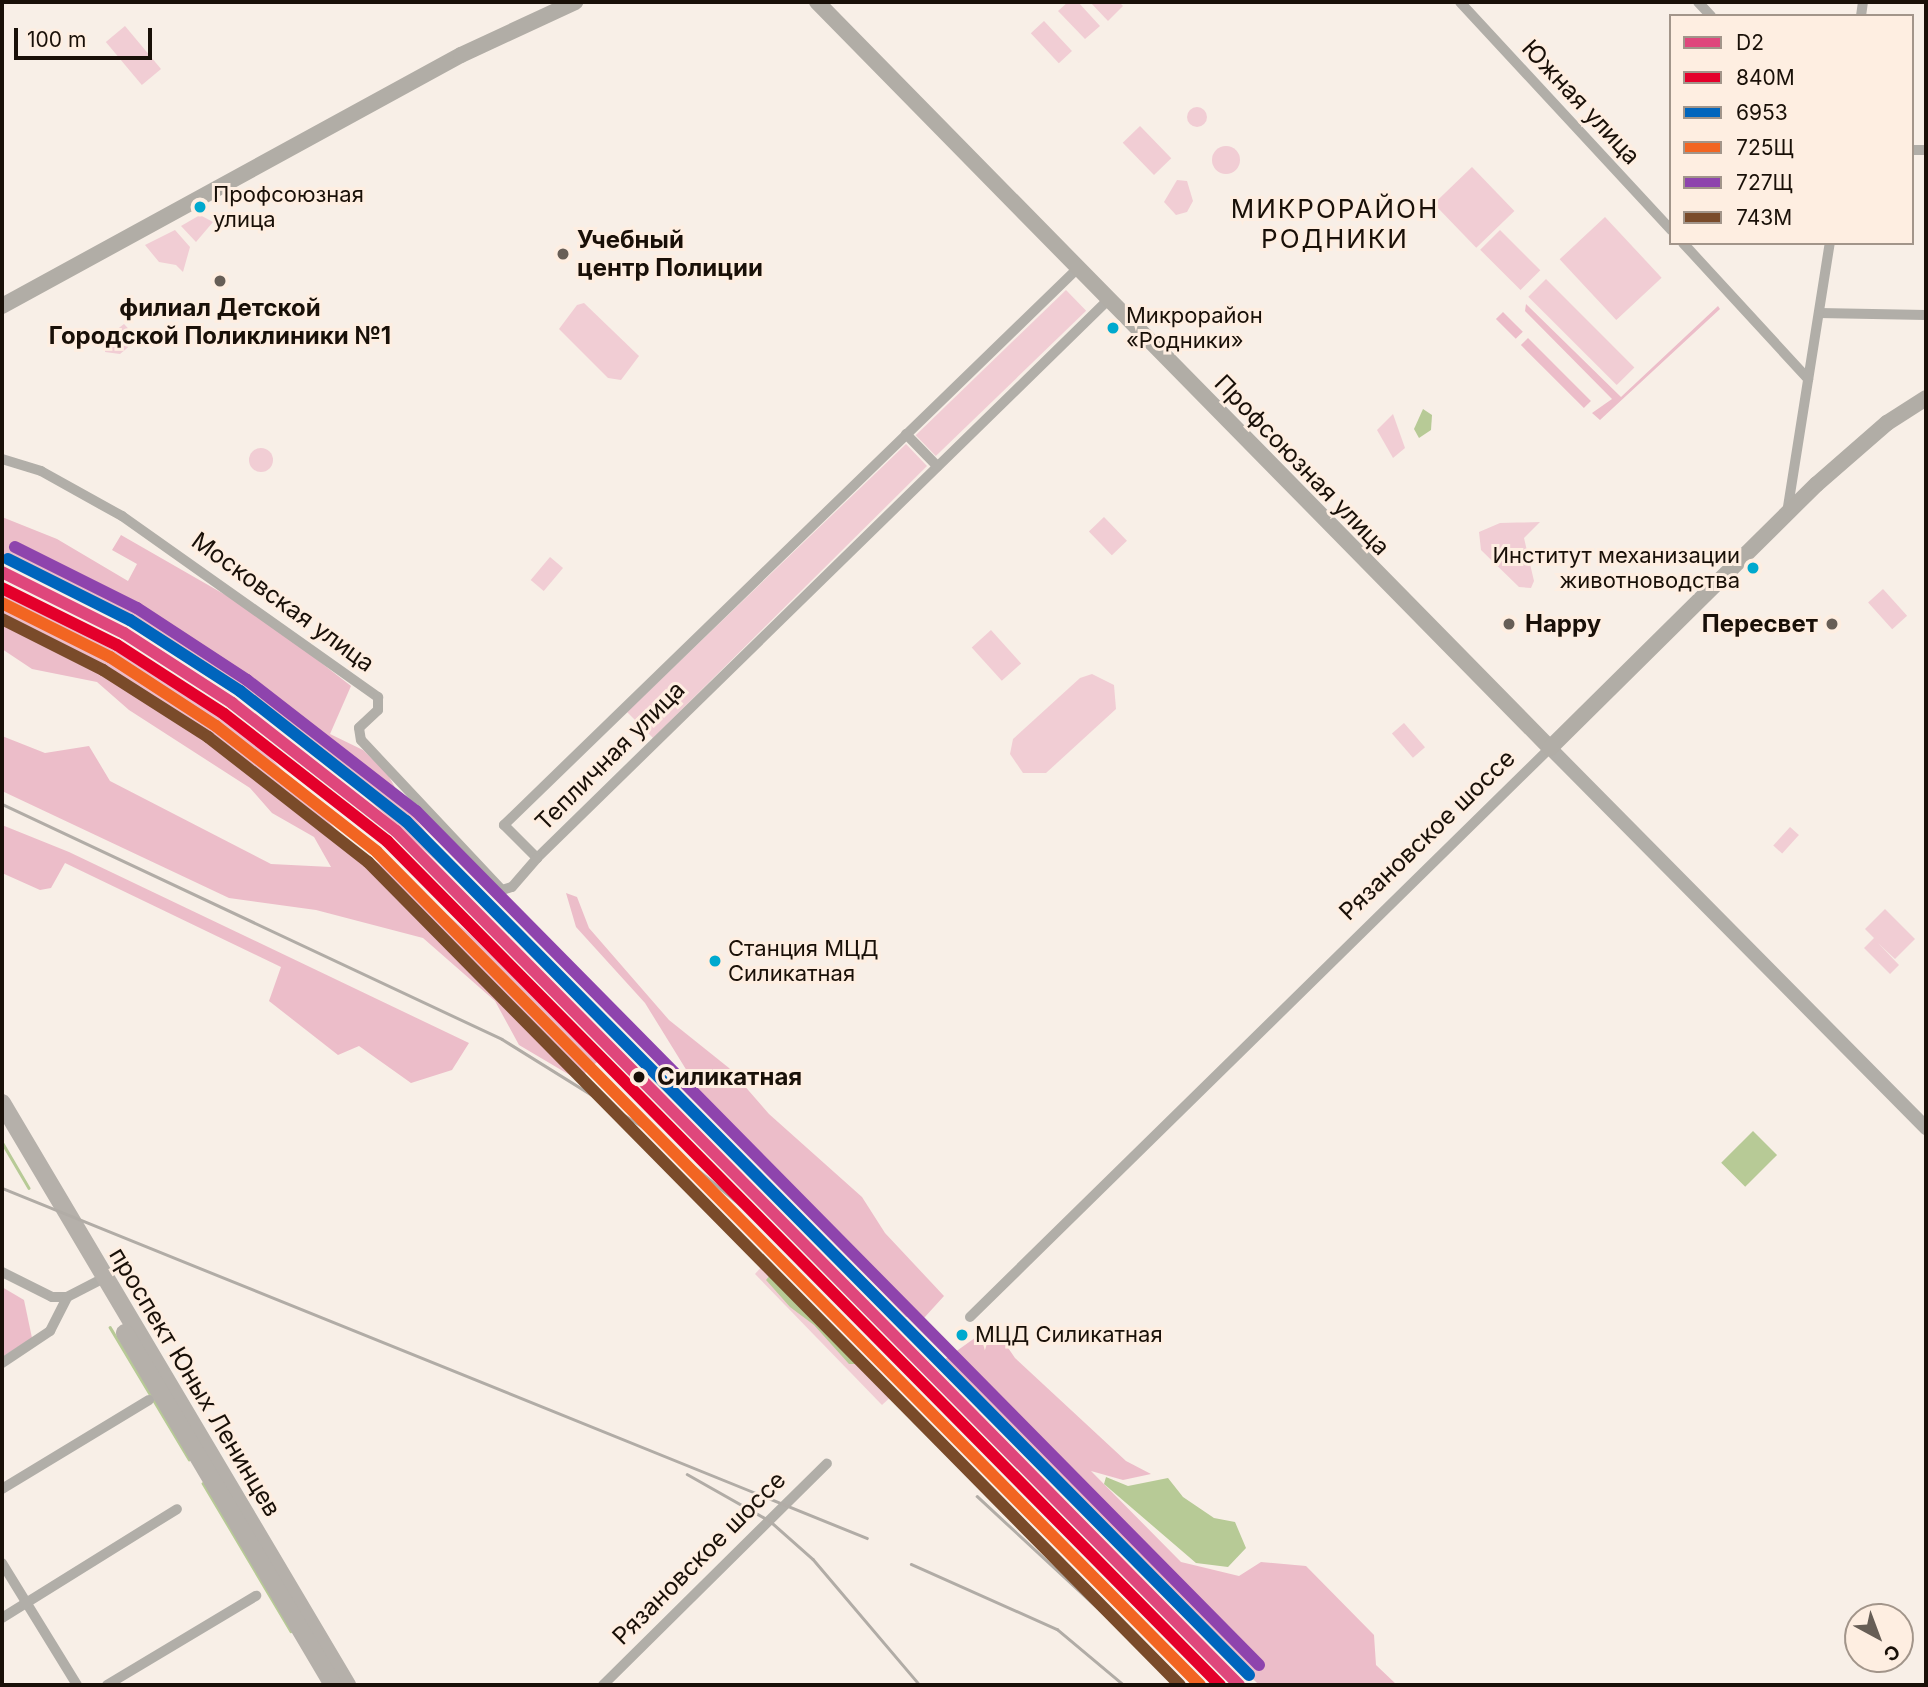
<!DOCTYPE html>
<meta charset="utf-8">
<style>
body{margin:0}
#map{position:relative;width:1928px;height:1687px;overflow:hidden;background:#f8efe7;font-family:Inter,sans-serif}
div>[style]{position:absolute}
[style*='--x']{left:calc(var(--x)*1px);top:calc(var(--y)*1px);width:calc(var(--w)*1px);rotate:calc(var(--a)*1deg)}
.green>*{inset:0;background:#f1cdd4;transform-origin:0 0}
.round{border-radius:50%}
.forest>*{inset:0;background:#ecbdc9;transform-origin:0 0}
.water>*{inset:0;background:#b7ca96;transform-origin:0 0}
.stream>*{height:2.5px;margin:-1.25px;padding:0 1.25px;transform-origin:1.25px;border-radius:1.25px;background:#b7ca96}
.minor>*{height:10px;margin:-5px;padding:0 5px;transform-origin:5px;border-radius:5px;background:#b1aea8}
.tertiary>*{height:14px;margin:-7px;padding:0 7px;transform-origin:7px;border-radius:7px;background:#b1aea8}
.secondary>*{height:16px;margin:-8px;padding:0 8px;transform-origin:8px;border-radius:8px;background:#b1ada6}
.primary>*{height:18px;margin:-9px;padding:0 9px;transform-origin:9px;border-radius:9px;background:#b5b0aa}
.rail>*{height:2.5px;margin:-1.25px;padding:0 1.25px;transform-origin:1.25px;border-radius:1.25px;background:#b1aca6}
.rail-1>*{height:12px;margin:-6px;padding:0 6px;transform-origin:6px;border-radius:6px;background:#df477c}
.rail-2>*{height:12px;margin:-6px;padding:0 6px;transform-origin:6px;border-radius:6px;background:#e4002b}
.rail-3>*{height:12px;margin:-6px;padding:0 6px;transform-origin:6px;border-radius:6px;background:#0065bd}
.rail-4>*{height:12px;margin:-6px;padding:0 6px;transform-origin:6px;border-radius:6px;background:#f26522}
.rail-5>*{height:12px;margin:-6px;padding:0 6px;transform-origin:6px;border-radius:6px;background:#8e44ad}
.rail-6>*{height:12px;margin:-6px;padding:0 6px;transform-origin:6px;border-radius:6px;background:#7a4b2a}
.dots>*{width:19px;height:19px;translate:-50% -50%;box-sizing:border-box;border:4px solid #feeee1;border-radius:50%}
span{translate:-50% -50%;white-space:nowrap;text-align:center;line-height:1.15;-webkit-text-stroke:6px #feeee1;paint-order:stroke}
.bus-label{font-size:22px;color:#191008}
.left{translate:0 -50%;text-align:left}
.right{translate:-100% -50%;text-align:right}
.street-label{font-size:24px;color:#191008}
.poi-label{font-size:24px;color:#191008;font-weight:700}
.stop-label{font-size:24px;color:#191008;font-weight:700}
.neighbourhood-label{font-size:26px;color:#191008;letter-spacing:2px}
.frame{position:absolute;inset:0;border:4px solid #191008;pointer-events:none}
.legend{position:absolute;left:1669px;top:14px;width:245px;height:231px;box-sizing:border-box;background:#feeee1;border:2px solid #a2958a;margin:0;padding:9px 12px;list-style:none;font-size:21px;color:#191008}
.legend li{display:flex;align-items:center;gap:14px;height:35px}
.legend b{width:35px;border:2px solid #a2958a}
.north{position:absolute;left:1844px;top:1603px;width:70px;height:70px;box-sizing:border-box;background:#feeee1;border:2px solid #a2958a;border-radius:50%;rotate:139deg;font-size:19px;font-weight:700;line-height:28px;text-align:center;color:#191008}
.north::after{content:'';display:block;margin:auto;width:24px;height:32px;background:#675e56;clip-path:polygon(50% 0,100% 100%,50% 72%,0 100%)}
.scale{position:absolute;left:14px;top:28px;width:138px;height:32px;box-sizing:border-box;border:4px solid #191008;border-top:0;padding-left:9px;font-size:21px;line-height:24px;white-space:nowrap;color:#191008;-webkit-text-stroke:5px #feeee1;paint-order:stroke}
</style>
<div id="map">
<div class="green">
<i style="clip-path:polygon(1068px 2px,1078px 2px,1100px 26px,1085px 39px,1058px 11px)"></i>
<i style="clip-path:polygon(1090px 2px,1119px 2px,1123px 6px,1108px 21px)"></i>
<i style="left:1044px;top:21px;width:41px;height:18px;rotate:47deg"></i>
<i style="left:125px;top:26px;width:56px;height:25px;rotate:50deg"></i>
<i class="round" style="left:1187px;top:107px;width:20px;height:20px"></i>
<i style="left:1140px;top:126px;width:45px;height:24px;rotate:46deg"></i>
<i class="round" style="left:1212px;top:146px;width:28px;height:28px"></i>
<i style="left:1472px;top:167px;width:61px;height:53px;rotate:46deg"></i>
<i style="clip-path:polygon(1177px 180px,1187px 181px,1193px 201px,1187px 212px,1176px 215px,1164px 202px)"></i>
<i style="clip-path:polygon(200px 215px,213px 222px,196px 242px,181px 226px)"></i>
<i style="left:1605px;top:217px;width:83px;height:62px;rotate:47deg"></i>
<i style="clip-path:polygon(175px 230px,190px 247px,183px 272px,176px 265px,159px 262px,145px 245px)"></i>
<i style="left:1500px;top:230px;width:57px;height:28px;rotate:45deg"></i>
<i style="left:1546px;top:279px;width:125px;height:25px;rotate:45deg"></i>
<i style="left:1066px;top:290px;width:29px;height:209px;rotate:46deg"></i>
<i style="clip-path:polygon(584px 303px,639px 356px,621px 380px,608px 378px,559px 329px,577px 305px)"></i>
<i style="clip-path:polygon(124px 324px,138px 339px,120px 354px,105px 352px,106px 338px)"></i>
<i style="clip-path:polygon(1393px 414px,1405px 448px,1393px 458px,1377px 430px)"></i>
<i style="clip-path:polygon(906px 444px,927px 466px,653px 738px,627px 712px)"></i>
<i class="round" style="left:249px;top:448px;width:24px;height:24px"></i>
<i style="left:1104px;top:517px;width:33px;height:21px;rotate:46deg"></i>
<i style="clip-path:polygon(1540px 522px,1524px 538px,1534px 581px,1531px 588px,1519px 587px,1481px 550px,1479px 532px,1500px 523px)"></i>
<i style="left:550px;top:557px;width:17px;height:30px;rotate:40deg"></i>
<i style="left:1883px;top:589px;width:36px;height:20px;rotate:48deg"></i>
<i style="left:991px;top:630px;width:45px;height:26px;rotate:48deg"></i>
<i style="clip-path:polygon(1092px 674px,1114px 685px,1116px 709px,1046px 773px,1023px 773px,1010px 754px,1013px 739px,1080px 678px)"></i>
<i style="left:1404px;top:723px;width:32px;height:16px;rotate:49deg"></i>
<i style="left:1790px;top:827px;width:12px;height:25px;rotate:42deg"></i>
<i style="clip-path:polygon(1885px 909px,1915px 939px,1895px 959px,1878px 943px,1899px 965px,1890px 974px,1864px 948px,1874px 938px,1865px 929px)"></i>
<i style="clip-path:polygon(763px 1265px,881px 1373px,895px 1393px,882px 1405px,755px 1274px)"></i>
</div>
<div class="forest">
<i style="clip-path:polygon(1526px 304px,1621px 397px,1718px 306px,1720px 309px,1600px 420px,1592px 413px,1612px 399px,1525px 311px)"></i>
<i style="left:1503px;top:312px;width:28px;height:10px;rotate:45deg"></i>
<i style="left:1528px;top:338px;width:89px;height:10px;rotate:45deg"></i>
<i style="clip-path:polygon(2px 517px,57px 539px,128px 581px,137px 564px,112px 550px,121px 535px,257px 613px,351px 686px,330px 734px,363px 750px,387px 773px,406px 807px,440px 850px,492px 903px,486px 906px,317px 753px,195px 664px,63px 586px,2px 558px)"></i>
<i style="clip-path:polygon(2px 591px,149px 669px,253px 738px,350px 845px,410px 883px,472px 936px,597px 1062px,585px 1073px,595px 1090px,519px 1045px,495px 1001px,423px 938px,316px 910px,229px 898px,2px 791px,2px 736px,45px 753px,89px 746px,110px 781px,271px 864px,331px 867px,314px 837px,272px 813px,250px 788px,129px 710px,97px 682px,32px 669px,2px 649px)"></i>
<i style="clip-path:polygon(2px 825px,69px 852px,469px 1043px,452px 1070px,411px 1083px,359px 1046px,338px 1055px,269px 1001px,281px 967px,65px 863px,51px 888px,40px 890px,2px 873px)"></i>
<i style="clip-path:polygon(566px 893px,577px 897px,589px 928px,669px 1020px,729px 1068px,769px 1114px,862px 1197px,885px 1233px,944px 1296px,924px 1318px,906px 1317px,687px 1084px,687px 1071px,645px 1003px,576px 927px)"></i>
<i style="clip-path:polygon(2px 1287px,24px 1300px,32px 1338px,2px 1357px)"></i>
<i style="clip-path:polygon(979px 1335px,1002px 1339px,1015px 1358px,1126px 1461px,1151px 1474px,1123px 1480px,1091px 1471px,1181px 1562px,1239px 1576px,1261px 1562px,1306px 1566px,1374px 1635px,1376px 1665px,1397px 1685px,1259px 1685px,946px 1371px,944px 1360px)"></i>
</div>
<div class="water">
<i style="clip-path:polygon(1423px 409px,1432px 415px,1431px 430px,1419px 438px,1414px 429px)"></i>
<i style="left:1753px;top:1131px;width:34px;height:45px;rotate:45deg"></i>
<i style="clip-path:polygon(771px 1274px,780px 1276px,797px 1297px,848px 1341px,856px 1364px,849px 1364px,814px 1325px,790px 1307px,766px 1280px)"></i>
<i style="clip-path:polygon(1106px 1477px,1128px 1486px,1168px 1478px,1183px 1497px,1214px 1518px,1235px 1522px,1246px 1548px,1228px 1567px,1196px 1563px,1104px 1484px)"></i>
</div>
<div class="stream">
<i style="--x:2;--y:1142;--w:53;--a:59.6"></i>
<i style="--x:110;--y:1327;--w:154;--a:59.1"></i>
<i style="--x:203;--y:1483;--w:172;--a:59.3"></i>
</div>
<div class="minor">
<i style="--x:1460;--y:2;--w:311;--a:47.2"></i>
<i style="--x:1698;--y:2;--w:19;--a:47"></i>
<i style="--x:1861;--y:16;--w:14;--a:-82"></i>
<i style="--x:1912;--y:150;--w:14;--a:0"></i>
<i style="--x:1683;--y:243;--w:185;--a:47.4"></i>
<i style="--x:1078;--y:268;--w:800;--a:135.86"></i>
<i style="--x:504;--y:825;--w:47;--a:45"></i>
<i style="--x:537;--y:858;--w:800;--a:-44.34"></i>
<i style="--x:1819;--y:313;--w:107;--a:1.1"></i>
<i style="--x:906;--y:434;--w:45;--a:45.9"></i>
<i style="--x:2;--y:459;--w:41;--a:17.1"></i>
<i style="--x:41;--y:471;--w:93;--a:29.1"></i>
<i style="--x:122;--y:516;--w:314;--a:35.3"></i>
<i style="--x:378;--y:697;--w:13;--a:90"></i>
<i style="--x:378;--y:710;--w:26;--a:137"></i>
<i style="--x:359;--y:728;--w:12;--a:81"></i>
<i style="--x:361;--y:740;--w:206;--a:46.8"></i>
<i style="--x:502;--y:890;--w:10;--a:-17"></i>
<i style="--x:512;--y:887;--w:38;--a:-49"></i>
<i style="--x:1787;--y:513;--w:273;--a:-81"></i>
<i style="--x:2;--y:1272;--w:56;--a:26.6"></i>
<i style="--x:52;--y:1297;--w:15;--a:0"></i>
<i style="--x:67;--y:1297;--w:42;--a:-27.2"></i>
<i style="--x:970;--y:1317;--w:813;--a:-44.45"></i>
<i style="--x:2;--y:1363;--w:58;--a:-33.7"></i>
<i style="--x:50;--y:1331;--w:38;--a:-63"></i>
<i style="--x:2;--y:1489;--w:172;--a:-31.2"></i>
<i style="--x:2;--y:1563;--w:143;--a:58.4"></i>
<i style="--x:2;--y:1618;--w:206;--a:-31.9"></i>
<i style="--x:107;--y:1685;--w:174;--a:-30.9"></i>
<i style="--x:603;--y:1685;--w:315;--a:-44.7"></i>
</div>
<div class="tertiary">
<i style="--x:1550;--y:748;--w:535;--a:45.3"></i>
</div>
<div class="secondary">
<i style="--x:817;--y:2;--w:1046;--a:45.5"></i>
<i style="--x:1550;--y:748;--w:375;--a:-44.7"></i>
<i style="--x:1817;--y:484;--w:93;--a:-41.1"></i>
<i style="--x:1887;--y:423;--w:46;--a:-32.7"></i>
<i style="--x:2;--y:306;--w:523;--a:-28.67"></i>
<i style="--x:461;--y:55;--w:126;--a:-24.9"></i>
</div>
<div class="primary">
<i style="--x:2;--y:1103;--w:677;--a:59.34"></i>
<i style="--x:125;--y:1333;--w:409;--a:59.4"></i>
</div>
<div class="rail">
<i style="--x:2;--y:804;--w:552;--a:25.17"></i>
<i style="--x:502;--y:1039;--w:178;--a:31.9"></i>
<i style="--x:653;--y:1133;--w:161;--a:39.4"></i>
<i style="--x:777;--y:1235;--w:629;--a:45.71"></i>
<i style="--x:2;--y:1188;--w:933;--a:22.03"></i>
<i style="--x:687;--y:1474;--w:95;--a:29.5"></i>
<i style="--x:770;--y:1521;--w:57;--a:41.5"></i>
<i style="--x:813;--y:1559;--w:165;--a:49.7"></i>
<i style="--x:977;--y:1496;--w:262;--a:42.8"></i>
<i style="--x:911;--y:1564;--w:160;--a:24"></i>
<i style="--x:1057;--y:1629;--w:87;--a:39.9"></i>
</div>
<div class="rail-1">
<i style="--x:2;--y:572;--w:136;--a:26.6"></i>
<i style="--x:124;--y:633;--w:129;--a:32.9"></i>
<i style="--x:232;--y:703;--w:208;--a:38"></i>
<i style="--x:396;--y:831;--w:1200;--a:45.37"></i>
</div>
<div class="rail-2">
<i style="--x:2;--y:588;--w:128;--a:26.4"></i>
<i style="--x:117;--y:645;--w:127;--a:32.8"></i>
<i style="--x:224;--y:714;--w:207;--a:37.9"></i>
<i style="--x:387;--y:841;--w:1186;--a:45.38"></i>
</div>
<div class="rail-3">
<i style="--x:8;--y:559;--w:136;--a:26.6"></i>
<i style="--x:130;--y:620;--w:131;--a:32.8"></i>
<i style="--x:240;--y:691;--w:211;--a:38.1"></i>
<i style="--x:406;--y:821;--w:1200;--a:45.37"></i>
</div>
<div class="rail-4">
<i style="--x:2;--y:603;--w:121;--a:26.6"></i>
<i style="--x:110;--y:657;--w:126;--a:33.1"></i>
<i style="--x:216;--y:726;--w:204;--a:38"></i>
<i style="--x:377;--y:852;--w:1171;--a:45.35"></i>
</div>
<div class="rail-5">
<i style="--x:15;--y:547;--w:136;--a:26.6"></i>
<i style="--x:137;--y:608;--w:131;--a:33.2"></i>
<i style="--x:247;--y:680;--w:214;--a:37.8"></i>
<i style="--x:416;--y:811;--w:1200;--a:45.37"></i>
</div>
<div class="rail-6">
<i style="--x:2;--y:619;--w:113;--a:26.8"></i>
<i style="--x:103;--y:670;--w:125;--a:32.5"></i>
<i style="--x:208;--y:737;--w:203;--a:38"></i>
<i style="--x:368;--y:862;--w:1156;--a:45.39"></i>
</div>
<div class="dots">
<i style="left:200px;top:207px;background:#00a9ce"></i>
<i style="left:563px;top:254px;background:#675e56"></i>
<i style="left:220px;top:281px;background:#675e56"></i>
<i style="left:1113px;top:328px;background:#00a9ce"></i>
<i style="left:1753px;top:568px;background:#00a9ce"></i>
<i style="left:1509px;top:624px;background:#675e56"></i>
<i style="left:1832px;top:624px;background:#675e56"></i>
<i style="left:715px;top:961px;background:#00a9ce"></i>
<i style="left:639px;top:1077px;background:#191008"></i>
<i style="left:962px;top:1335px;background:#00a9ce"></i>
</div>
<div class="bus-label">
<span class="left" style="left:213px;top:207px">Профсоюзная<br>улица</span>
<span class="left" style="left:1126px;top:328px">Микрорайон<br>«Родники»</span>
<span class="right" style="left:1740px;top:568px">Институт механизации<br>животноводства</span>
<span class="left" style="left:728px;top:961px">Станция МЦД<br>Силикатная</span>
<span class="left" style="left:975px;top:1335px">МЦД Силикатная</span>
</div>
<div class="street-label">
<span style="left:1581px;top:102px;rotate:47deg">Южная улица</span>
<span style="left:1302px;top:465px;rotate:46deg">Профсоюзная улица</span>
<span style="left:283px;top:602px;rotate:36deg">Московская улица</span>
<span style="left:610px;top:756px;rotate:-45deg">Тепличная улица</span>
<span style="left:1427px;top:835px;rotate:-44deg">Рязановское шоссе</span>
<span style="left:195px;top:1382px;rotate:59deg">проспект Юных Ленинцев</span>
<span style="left:699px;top:1558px;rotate:-45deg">Рязановское шоссе</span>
</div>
<div class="poi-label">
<span class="left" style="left:577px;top:254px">Учебный<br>центр Полиции</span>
<span style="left:220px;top:322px">филиал Детской<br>Городской Поликлиники №1</span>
<span class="left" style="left:1525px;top:624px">Happy</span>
<span class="right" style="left:1818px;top:624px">Пересвет</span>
</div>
<div class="stop-label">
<span class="left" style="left:657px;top:1077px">Силикатная</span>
</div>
<div class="neighbourhood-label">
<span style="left:1335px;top:224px">МИКРОРАЙОН<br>РОДНИКИ</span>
</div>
<div class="frame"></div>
<ul class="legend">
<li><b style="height:9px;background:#df477c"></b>D2</li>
<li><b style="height:9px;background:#e4002b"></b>840М</li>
<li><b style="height:9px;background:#0065bd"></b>6953</li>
<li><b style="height:9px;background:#f26522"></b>725Щ</li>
<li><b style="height:9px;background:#8e44ad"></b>727Щ</li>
<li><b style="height:9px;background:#7a4b2a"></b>743М</li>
</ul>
<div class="north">С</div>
<div class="scale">100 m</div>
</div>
